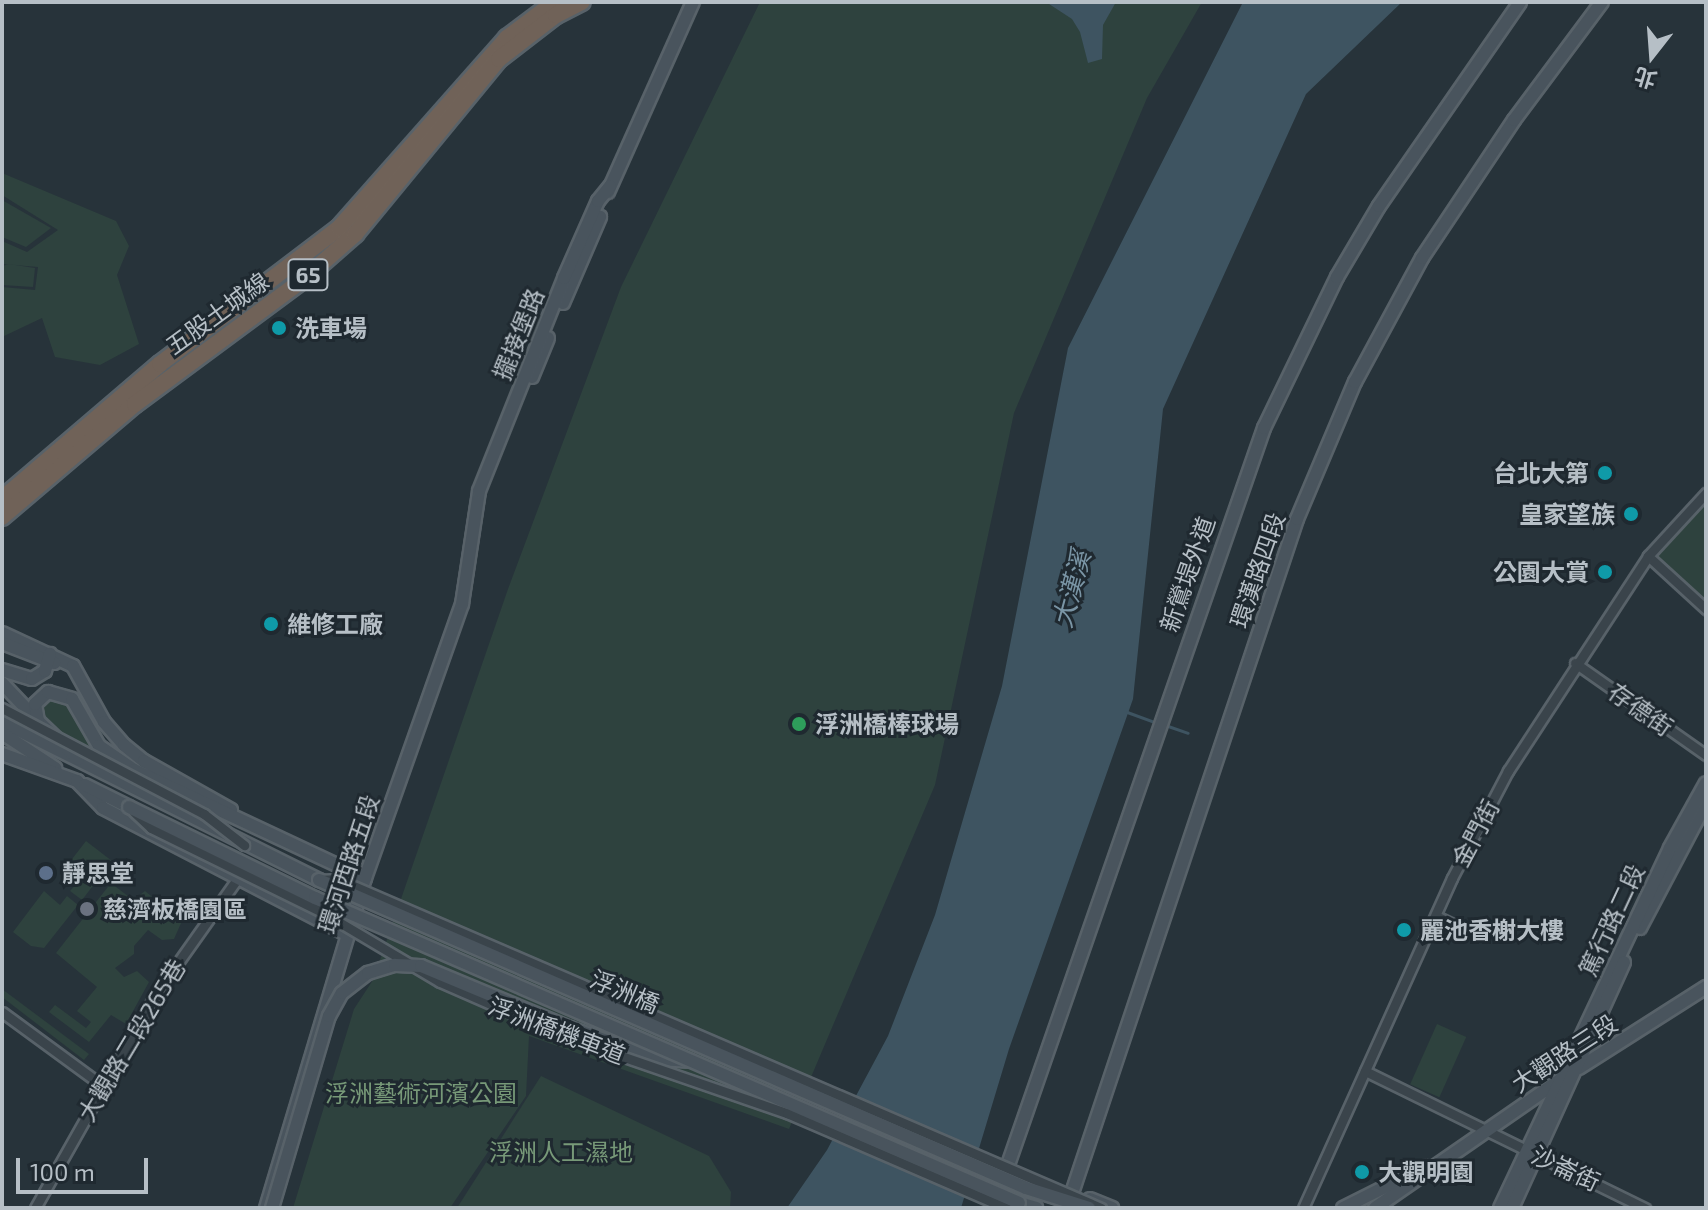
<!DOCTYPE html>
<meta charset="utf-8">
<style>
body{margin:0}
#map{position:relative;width:1708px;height:1210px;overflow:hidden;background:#27333a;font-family:"Exo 2","Noto Sans TC",sans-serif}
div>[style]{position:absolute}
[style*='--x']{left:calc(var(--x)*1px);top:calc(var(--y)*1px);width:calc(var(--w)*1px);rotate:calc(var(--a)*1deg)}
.green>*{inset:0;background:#2e423e;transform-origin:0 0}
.water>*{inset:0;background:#3e5461}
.stream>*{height:3px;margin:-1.5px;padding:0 1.5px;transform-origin:1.5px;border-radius:1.5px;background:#3e5461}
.roads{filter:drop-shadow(2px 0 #586269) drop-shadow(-2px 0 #586269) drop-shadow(0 2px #586269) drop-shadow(0 -2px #586269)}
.street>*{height:9px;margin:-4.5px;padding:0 4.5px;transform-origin:4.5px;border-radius:4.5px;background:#3a444b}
.secondary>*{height:12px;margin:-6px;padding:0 6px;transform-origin:6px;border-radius:6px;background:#49545d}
.highway>*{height:16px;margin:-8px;padding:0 8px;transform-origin:8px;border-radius:8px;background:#706258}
.bridges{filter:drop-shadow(2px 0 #586269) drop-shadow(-2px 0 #586269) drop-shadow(0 2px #586269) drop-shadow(0 -2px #586269)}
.street-bridge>*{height:9px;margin:-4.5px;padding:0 4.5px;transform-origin:4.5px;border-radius:4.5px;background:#3a444b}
.secondary-bridge>*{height:12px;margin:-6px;padding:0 6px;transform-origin:6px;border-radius:6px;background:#49545d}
.dots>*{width:22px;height:22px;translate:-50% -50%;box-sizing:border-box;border:4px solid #1f2930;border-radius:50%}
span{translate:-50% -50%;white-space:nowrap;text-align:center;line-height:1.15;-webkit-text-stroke:6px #1f2930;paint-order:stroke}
.shield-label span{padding:2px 6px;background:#1f2930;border:2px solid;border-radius:6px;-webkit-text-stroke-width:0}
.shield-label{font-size:22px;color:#b6bfc6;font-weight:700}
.street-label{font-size:24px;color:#b6bfc6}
.poi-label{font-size:24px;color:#b6bfc6;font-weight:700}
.left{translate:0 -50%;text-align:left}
.right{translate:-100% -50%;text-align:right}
.park-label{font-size:24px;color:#779978}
.water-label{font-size:26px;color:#7a95a5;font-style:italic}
.frame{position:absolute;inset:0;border:4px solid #b6bfc6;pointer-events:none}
.north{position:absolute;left:1612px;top:16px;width:80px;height:80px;-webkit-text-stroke:6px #1f2930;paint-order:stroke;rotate:197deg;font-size:22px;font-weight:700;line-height:32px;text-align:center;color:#b6bfc6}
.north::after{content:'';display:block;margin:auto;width:28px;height:36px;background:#b6bfc6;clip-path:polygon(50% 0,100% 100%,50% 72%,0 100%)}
.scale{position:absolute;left:16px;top:1158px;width:132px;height:36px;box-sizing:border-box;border:4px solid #b6bfc6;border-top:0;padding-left:10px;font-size:24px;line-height:28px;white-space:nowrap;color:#b6bfc6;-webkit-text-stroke:6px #1f2930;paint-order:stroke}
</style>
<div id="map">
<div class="green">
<i style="clip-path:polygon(760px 2px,1202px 2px,1147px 98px,1014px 413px,935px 785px,789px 1129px,529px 1036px,526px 1096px,450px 1208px,293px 1208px,354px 1009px,373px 980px,508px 589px,621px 287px)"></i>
<i style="clip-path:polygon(2px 173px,116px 221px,129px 246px,117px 275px,139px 344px,100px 365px,55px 357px,42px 318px,2px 337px,2px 287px,35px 290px,38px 267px,2px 264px,2px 241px,27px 252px,58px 230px,2px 195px)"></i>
<i style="clip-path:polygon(2px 200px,51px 228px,26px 247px,2px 237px)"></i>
<i style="clip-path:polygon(9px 264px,35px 268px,33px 287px,2px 285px,2px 266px)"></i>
<i style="clip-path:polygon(1706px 501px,1706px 603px,1653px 556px)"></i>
<i style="clip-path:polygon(50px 698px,72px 709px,100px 755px,56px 731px,43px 718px,42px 706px)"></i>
<i style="clip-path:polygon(86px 841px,112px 861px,82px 900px,70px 891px,77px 883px,62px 872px)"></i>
<i style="clip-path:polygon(111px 883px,133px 900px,145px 891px,182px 921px,174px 939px,162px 940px,148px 930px,134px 946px,134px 954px,115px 968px,124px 977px,137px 971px,149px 982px,126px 1024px,111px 1015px,89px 1042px,49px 1012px,55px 1005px,86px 1028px,91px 1022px,77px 1011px,97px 987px,56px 953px)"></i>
<i style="clip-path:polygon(44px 891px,60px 905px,67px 896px,78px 905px,44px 948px,31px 946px,13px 932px)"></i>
<i style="clip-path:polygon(2px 989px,89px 1054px,84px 1060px,2px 997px)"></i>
<i style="left:1437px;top:1024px;width:32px;height:66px;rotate:24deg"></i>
<i style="clip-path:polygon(541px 1076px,709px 1156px,731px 1192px,730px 1208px,457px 1208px)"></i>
</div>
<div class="water">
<i style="clip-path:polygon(1046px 2px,1116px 2px,1103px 25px,1102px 59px,1088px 63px,1080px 32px,1072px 19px)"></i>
<i style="clip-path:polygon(1243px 2px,1402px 2px,1306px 94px,1163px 409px,1133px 699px,1009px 1049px,961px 1208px,787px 1208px,827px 1150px,888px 1036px,935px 915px,1002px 686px,1068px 348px)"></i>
</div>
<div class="stream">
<i style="--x:1127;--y:712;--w:33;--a:20"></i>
<i style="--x:1165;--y:725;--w:24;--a:19"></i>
</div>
<div class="roads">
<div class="street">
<i style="--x:1648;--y:556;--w:79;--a:42.4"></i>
<i style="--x:1575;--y:663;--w:160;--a:35.1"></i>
<i style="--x:1436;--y:916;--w:30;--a:26"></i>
<i style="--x:2;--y:1012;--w:125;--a:36.2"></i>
<i style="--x:1365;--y:1071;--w:312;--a:26.1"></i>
<i style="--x:35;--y:1208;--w:244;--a:-60.6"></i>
<i style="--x:155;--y:995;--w:142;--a:-54.7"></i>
<i style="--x:1303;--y:1208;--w:362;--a:-65.7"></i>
<i style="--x:1452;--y:878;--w:121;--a:-62.4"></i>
<i style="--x:1508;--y:771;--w:257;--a:-56.9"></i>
<i style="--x:1648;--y:556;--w:86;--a:-47.4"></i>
</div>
<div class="secondary">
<i style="--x:608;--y:192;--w:208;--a:-65.9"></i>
<i style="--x:563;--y:303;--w:94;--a:-66.7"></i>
<i style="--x:532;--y:377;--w:42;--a:-67.7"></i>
<i style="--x:2;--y:633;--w:78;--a:24.9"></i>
<i style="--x:73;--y:666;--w:64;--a:61"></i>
<i style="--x:104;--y:722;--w:30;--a:49"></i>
<i style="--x:124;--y:745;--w:26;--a:39"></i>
<i style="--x:144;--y:761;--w:100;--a:29.4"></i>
<i style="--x:2;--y:643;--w:56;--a:21"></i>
<i style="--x:2;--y:670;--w:31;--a:17"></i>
<i style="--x:32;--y:679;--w:15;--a:-32"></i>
<i style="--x:45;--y:671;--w:18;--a:-74"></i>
<i style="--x:2;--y:683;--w:50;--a:46.6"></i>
<i style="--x:2;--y:722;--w:354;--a:26.5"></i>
<i style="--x:2;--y:733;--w:64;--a:33.4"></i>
<i style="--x:2;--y:754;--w:80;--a:19.8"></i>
<i style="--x:77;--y:781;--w:37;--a:46"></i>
<i style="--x:103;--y:808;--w:276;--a:27.4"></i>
<i style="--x:78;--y:759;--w:55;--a:-136.5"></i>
<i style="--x:38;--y:721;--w:17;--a:-100"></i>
<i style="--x:35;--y:704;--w:18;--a:-43"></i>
<i style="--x:48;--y:692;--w:25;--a:16"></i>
<i style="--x:72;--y:699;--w:54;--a:60.1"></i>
<i style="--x:99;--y:746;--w:42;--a:34.4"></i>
<i style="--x:134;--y:770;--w:255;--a:25.1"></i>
<i style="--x:85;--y:785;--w:49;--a:26.6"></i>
<i style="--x:1640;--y:928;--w:141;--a:-62.2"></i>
<i style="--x:570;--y:1028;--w:92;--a:19.6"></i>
<i style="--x:657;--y:1059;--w:33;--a:3"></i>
<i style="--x:1579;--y:1068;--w:151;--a:-32.5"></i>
<i style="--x:1090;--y:1199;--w:24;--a:22"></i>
<i style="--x:1019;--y:1203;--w:18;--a:16"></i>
<i style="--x:266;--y:1208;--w:345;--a:-73.3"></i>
<i style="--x:365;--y:878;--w:291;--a:-70.5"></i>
<i style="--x:462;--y:604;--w:114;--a:-81.4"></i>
<i style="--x:479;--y:491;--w:229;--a:-68.2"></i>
<i style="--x:564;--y:278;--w:84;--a:-66.2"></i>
<i style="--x:598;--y:201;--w:19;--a:-51"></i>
<i style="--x:993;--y:1208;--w:826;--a:-70.84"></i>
<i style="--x:1264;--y:428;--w:168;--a:-64.2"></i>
<i style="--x:1337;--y:277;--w:82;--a:-59.4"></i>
<i style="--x:1379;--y:206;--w:248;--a:-55.3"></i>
<i style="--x:1067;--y:1208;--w:726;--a:-71.54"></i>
<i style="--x:1297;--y:519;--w:149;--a:-67.1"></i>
<i style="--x:1355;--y:382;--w:141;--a:-61.6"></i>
<i style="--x:1422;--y:258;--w:166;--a:-56.3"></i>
<i style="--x:1514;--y:120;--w:147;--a:-53.3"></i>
<i style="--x:1343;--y:1208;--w:92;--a:-26.6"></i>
<i style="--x:1375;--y:1208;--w:225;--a:-34.7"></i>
<i style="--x:1500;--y:1208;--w:398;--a:-64.7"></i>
<i style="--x:1670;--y:848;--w:74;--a:-61"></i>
<i style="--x:1512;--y:1208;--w:270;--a:-65.5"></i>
</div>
<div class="highway">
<i style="--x:2;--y:499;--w:208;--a:-40.5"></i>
<i style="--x:160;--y:364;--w:225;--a:-37.2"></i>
<i style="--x:339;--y:228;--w:254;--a:-48.5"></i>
<i style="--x:507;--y:38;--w:60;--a:-36.9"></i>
<i style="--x:2;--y:517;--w:175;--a:-40.4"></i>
<i style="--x:135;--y:404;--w:212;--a:-36.5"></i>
<i style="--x:305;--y:278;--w:67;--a:-41.3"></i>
<i style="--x:355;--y:234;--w:227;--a:-50.6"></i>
<i style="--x:499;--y:59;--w:72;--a:-37.7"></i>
<i style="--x:556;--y:15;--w:29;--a:-27"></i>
</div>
</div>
<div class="bridges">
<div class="street-bridge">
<i style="--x:2;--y:708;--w:228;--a:27.7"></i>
<i style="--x:204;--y:814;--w:51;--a:37.8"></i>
<i style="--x:134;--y:812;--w:23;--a:43"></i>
<i style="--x:151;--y:828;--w:191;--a:26.2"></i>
<i style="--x:322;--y:912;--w:137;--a:30.7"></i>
<i style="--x:440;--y:982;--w:137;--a:23.6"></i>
<i style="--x:566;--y:1037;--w:234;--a:19"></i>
<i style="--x:787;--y:1113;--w:240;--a:23.4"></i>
<i style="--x:320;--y:880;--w:17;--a:-3"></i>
<i style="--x:337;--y:879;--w:832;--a:23.3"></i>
</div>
<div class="secondary-bridge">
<i style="--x:129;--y:807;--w:207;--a:26.1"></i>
<i style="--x:315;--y:898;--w:767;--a:23.42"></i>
<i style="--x:319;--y:880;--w:771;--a:23.54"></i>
<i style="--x:1026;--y:1188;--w:66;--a:17.6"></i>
<i style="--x:272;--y:1208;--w:200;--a:-73.5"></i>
<i style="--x:329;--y:1016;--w:26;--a:-61"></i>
<i style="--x:342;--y:993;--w:33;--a:-38"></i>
<i style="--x:368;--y:973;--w:28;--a:-17"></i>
<i style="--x:395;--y:965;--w:26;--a:2"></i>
<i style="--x:421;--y:966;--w:161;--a:22.6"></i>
</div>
</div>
<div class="dots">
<i style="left:279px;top:328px;background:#0f9aa8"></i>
<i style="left:1605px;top:473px;background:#0f9aa8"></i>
<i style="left:1631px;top:514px;background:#0f9aa8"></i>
<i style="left:1605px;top:572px;background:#0f9aa8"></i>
<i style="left:271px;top:624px;background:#0f9aa8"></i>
<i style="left:799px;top:724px;background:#2e9e5b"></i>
<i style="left:46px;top:873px;background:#5c6f8a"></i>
<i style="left:87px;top:909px;background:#6b7280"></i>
<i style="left:1404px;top:930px;background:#0f9aa8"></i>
<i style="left:1362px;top:1172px;background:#0f9aa8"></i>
</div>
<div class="shield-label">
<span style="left:308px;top:275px">65</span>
</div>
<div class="street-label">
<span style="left:217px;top:313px;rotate:-36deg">五股土城線</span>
<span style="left:518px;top:334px;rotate:-68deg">擺接堡路</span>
<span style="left:1257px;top:570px;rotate:-71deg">環漢路四段</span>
<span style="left:1187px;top:574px;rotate:-71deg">新鶯堤外道</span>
<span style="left:1641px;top:709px;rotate:35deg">存德街</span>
<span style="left:1475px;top:833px;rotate:-62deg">金門街</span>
<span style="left:348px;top:864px;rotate:-72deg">環河西路五段</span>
<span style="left:1611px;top:920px;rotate:-65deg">篤行路二段</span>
<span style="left:625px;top:991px;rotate:23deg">浮洲橋</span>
<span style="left:557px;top:1030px;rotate:21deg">浮洲橋機車道</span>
<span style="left:131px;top:1040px;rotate:-59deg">大觀路二段265巷</span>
<span style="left:1564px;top:1053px;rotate:-33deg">大觀路三段</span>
<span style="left:1566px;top:1168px;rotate:25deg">沙崙街</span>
</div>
<div class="poi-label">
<span class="left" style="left:295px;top:328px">洗車場</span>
<span class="right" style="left:1589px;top:473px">台北大第</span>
<span class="right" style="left:1615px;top:514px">皇家望族</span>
<span class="right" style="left:1589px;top:572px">公園大賞</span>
<span class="left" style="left:287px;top:624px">維修工廠</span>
<span class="left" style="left:815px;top:724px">浮洲橋棒球場</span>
<span class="left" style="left:62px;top:873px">靜思堂</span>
<span class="left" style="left:103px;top:909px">慈濟板橋園區</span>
<span class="left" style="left:1420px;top:930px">麗池香榭大樓</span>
<span class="left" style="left:1378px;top:1172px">大觀明園</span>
</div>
<div class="park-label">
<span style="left:421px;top:1093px">浮洲藝術河濱公園</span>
<span style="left:561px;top:1152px">浮洲人工濕地</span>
</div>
<div class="water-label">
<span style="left:1071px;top:589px;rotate:-75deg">大漢溪</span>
</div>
<div class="frame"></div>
<div class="north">北</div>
<div class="scale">100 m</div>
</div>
